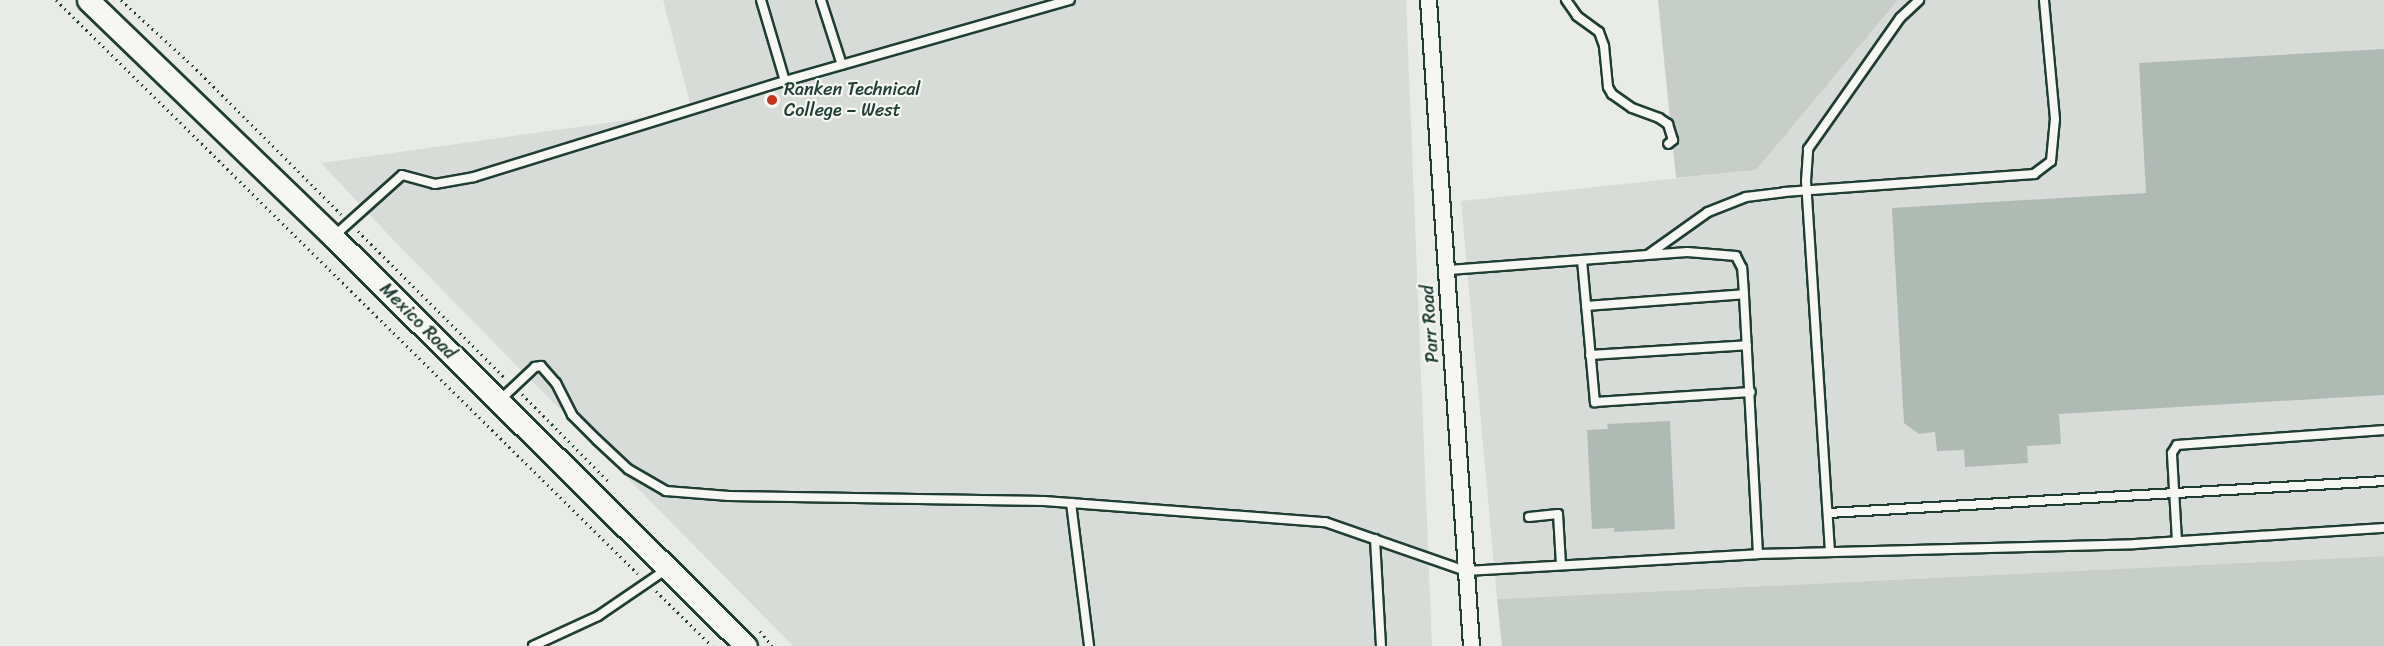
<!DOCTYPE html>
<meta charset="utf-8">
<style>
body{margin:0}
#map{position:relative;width:2384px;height:646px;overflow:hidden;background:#e9ebe7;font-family:Sriracha,sans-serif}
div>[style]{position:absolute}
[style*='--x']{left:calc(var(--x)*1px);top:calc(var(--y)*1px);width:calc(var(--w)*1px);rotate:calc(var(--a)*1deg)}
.built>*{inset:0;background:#d8dcd8}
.green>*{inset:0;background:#c7cec9}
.building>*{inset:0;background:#b0bab5}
.path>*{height:3px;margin-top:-1.5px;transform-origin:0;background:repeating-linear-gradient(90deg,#1f3d34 0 1.5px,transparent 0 6px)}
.roads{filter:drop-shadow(2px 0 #1f3d34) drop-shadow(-2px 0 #1f3d34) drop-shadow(0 2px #1f3d34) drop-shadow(0 -2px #1f3d34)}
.lane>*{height:8px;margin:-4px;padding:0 4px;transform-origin:4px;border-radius:4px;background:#f6f6f2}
.street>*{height:15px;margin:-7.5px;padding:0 7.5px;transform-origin:7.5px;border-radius:7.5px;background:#f6f6f2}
.secondary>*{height:21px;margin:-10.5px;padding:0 10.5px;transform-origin:10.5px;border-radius:10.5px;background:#f6f6f2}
.dots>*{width:16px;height:16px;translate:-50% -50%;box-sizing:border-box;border:3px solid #f6f6f2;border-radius:50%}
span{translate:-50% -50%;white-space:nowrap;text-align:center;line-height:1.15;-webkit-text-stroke:4.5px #f6f6f2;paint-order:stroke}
.poi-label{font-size:18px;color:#1f3d34}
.left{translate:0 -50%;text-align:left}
.street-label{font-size:18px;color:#1f3d34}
</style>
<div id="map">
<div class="built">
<i style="clip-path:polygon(663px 0,1406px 0,1432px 646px,793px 646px,402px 249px,321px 163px,692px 111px)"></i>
<i style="clip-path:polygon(1898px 0,2384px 0,2384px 556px,1497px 599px,1461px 201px,1756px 170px)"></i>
</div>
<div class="green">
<i style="clip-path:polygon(1658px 0,1898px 0,1756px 170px,1676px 178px)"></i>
<i style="clip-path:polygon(2384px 556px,2384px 646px,1502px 646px,1497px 599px)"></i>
</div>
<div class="building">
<i style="clip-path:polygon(2384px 49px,2384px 395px,2059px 414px,2061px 444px,2027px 446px,2028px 463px,1965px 467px,1964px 450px,1937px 451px,1935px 432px,1919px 434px,1904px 423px,1892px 208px,2146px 193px,2139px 63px)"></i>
<i style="clip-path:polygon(1670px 421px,1675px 529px,1614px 532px,1614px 528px,1592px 529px,1587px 430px,1608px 429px,1607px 424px)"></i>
</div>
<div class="path">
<i style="--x:56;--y:0;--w:817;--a:44.6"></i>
<i style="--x:121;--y:0;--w:96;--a:42.5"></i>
<i style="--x:192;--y:65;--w:211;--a:45"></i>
<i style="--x:358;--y:231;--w:209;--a:45"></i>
<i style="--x:522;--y:394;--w:122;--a:45.3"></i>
<i style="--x:656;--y:591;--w:78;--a:44.5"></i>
<i style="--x:760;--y:631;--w:19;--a:51"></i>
</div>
<div class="roads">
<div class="lane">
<i style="--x:761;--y:0;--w:84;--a:73.5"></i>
<i style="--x:821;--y:0;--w:68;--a:72.1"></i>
<i style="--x:1566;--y:0;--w:19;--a:55"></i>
<i style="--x:1577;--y:16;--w:27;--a:36"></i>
<i style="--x:1599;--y:32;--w:15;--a:70"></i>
<i style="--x:1604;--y:46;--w:41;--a:84.4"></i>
<i style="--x:1608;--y:87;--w:8;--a:60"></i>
<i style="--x:1612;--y:94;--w:24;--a:35"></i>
<i style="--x:1632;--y:108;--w:29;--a:20"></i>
<i style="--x:1659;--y:118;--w:11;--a:34"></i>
<i style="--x:1668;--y:124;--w:17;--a:73"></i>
<i style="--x:1673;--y:140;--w:6;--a:141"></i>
<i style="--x:334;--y:236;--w:91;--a:-41.9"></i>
<i style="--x:402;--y:175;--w:34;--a:15"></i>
<i style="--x:435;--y:184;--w:40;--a:-10"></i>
<i style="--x:474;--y:177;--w:325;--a:-17.2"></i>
<i style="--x:785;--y:81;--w:296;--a:-15.9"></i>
<i style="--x:1649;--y:254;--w:72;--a:-35.4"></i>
<i style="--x:1708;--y:212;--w:41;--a:-21.5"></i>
<i style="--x:1746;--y:197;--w:38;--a:-7"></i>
<i style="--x:1784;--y:192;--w:251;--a:-4.1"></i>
<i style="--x:2034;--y:174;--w:21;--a:-37"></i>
<i style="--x:2051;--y:161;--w:42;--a:-84.6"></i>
<i style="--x:2055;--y:119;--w:120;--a:-95.3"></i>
<i style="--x:1582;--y:260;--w:143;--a:84.8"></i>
<i style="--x:1595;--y:402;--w:156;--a:-3.7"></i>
<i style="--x:1586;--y:306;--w:158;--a:-4.3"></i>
<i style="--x:1590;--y:355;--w:157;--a:-3.6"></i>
<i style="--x:500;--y:400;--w:48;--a:-43.3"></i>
<i style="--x:535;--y:367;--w:6;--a:-9"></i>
<i style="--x:541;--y:366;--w:23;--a:49"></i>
<i style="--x:556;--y:383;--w:36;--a:63"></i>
<i style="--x:572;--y:415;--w:35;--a:45"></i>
<i style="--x:597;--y:440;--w:42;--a:43.1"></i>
<i style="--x:628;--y:469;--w:44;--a:30.1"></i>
<i style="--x:666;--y:491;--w:63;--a:4.5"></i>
<i style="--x:729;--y:496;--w:315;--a:0.9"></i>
<i style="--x:1044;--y:501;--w:282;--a:4.3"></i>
<i style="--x:1325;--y:522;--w:149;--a:19.2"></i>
<i style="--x:1466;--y:571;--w:292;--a:-3.3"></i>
<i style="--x:1758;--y:554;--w:260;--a:-93.1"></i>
<i style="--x:1744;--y:294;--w:26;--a:-94"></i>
<i style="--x:1742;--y:268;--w:13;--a:-117"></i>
<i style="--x:1736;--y:256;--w:49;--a:-175.3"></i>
<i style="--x:1687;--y:252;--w:242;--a:175.7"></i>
<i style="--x:1071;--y:503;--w:144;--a:82.8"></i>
<i style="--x:1828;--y:513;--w:557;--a:-3.29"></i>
<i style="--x:1529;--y:517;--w:29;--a:-6"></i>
<i style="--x:1558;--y:514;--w:51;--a:86.6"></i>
<i style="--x:1375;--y:539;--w:107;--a:86.8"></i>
<i style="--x:2177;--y:541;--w:88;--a:-93.3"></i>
<i style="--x:2172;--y:453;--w:9;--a:-58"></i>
<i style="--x:2177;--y:445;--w:208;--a:-4.1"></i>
<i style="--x:1830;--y:552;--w:372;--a:-93.7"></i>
<i style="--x:1806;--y:181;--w:32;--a:-86"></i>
<i style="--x:1808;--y:149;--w:160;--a:-54.9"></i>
<i style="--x:1900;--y:18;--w:26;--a:-43"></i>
<i style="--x:1758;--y:554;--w:377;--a:-1.5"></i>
<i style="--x:2135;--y:544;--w:250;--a:-3.7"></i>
<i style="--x:533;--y:646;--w:72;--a:-24.8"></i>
<i style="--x:598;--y:616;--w:83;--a:-34.3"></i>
</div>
<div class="street">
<i style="--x:1428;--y:0;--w:647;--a:86.19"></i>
</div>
<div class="secondary">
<i style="--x:88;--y:0;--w:341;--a:44"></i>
<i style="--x:333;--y:237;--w:581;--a:44.72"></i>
</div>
</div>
<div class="dots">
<i style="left:772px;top:100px;background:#c8321e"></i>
</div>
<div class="poi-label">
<span class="left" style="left:784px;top:100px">Ranken Technical<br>College – West</span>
</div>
<div class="street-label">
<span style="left:418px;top:321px;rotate:45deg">Mexico Road</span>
<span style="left:1430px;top:324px;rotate:-94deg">Parr Road</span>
</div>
</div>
